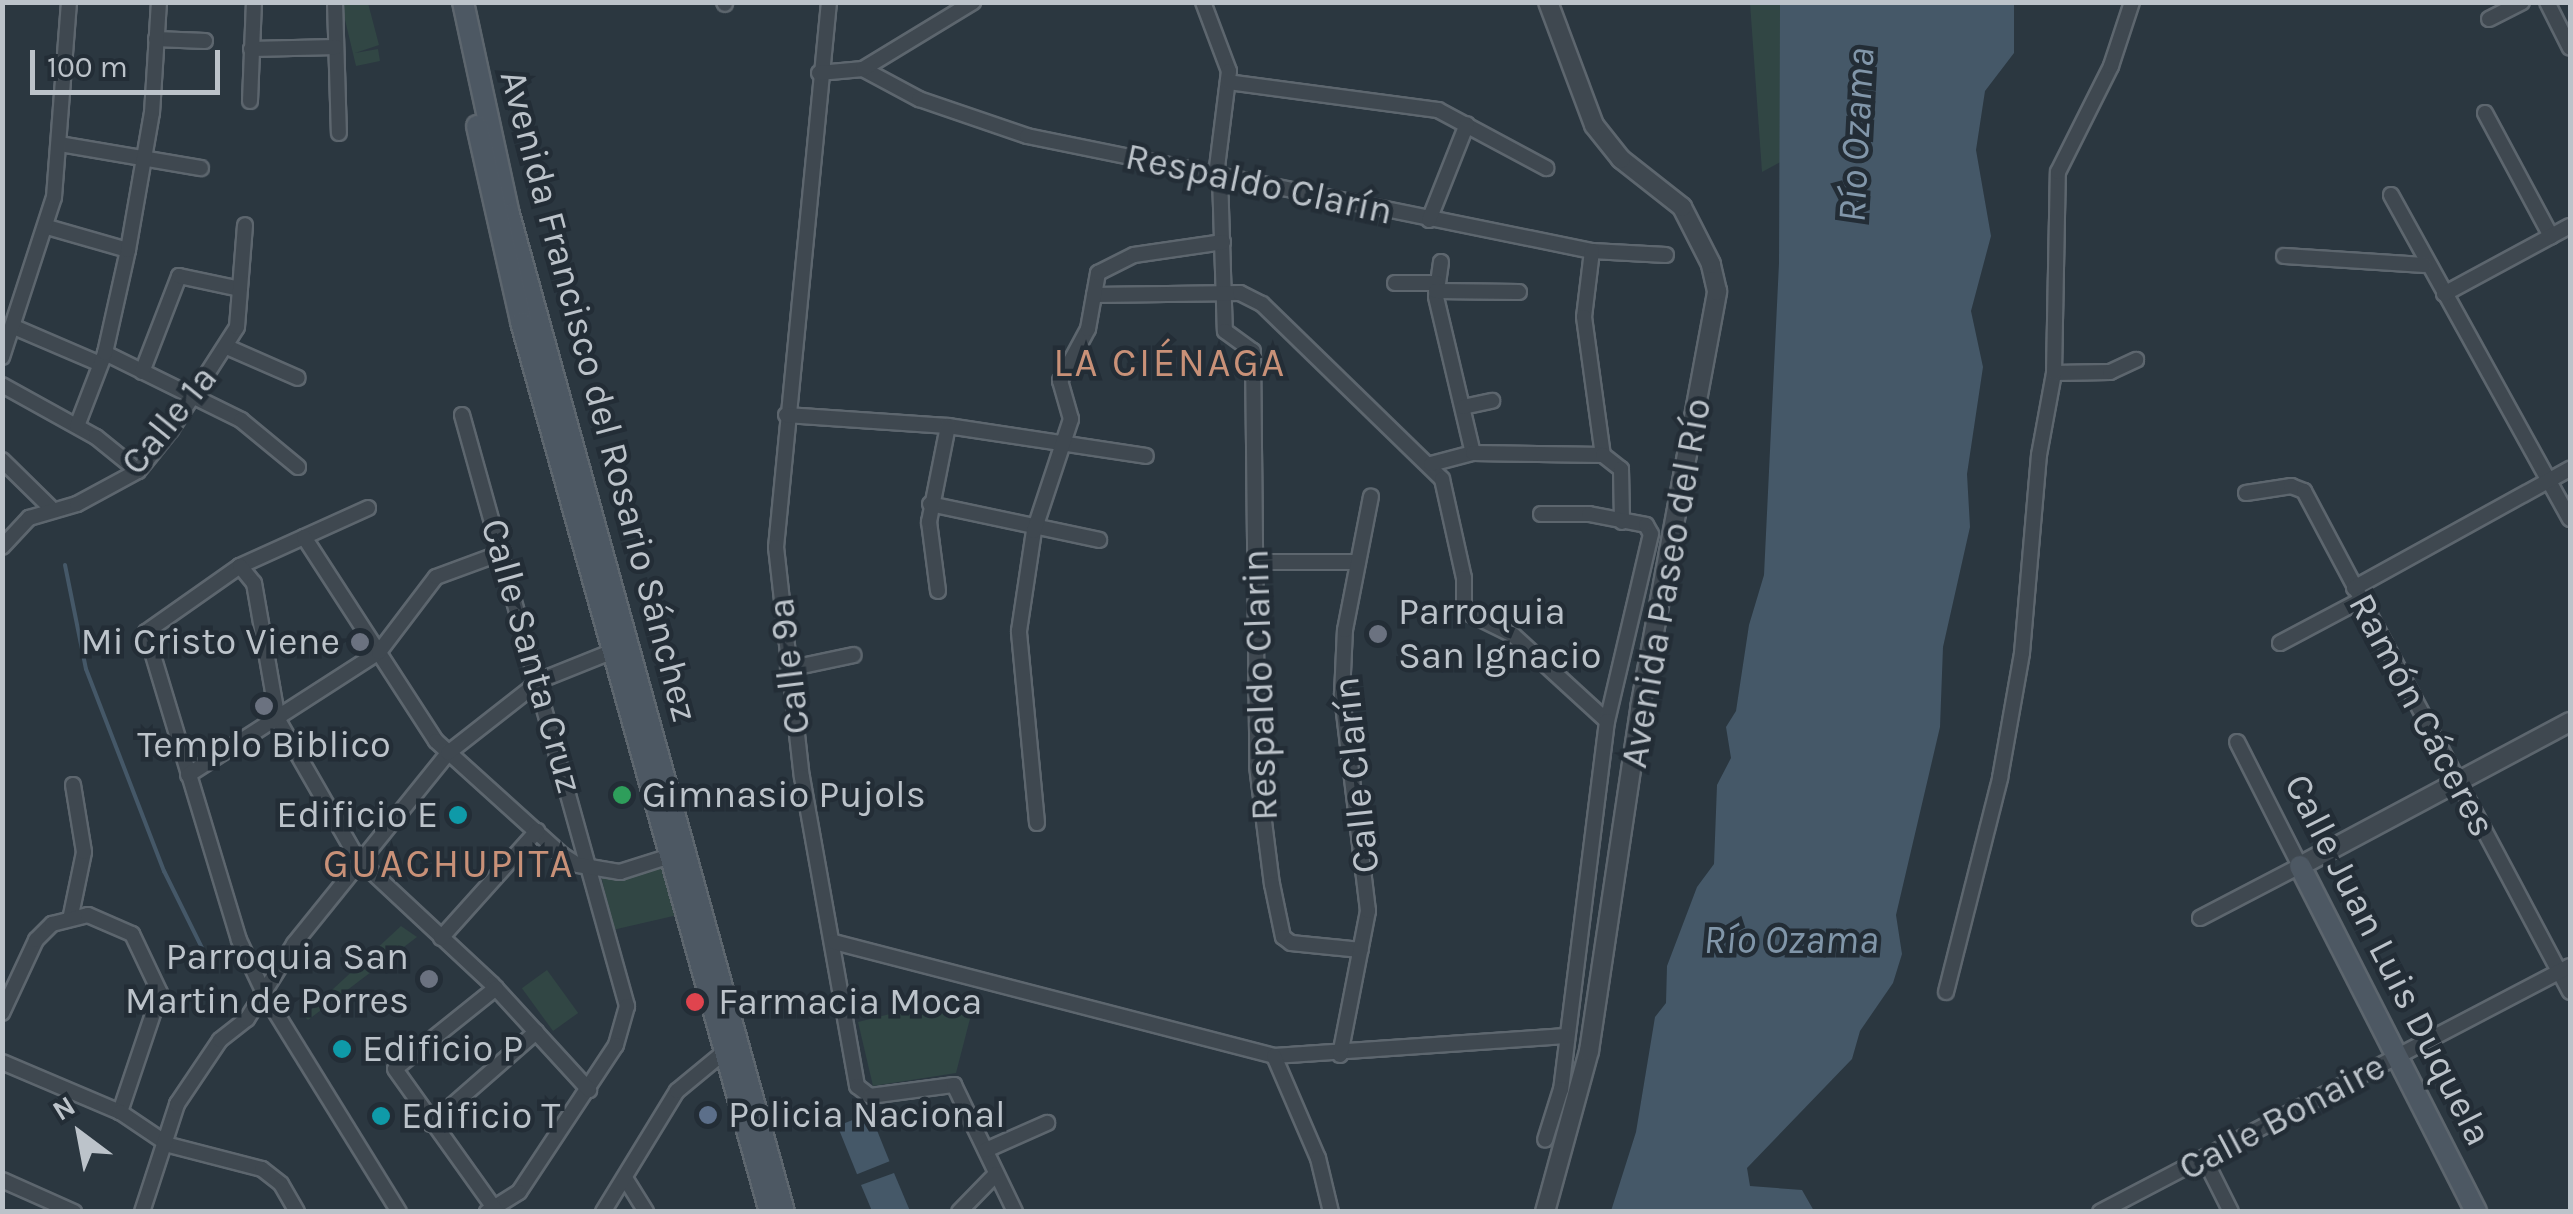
<!DOCTYPE html>
<meta charset="utf-8">
<style>
body{margin:0}
#map{position:relative;width:2573px;height:1214px;overflow:hidden;background:#2b3740;font-family:Karla,sans-serif}
div>[style]{position:absolute}
[style*='--x']{left:calc(var(--x)*1px);top:calc(var(--y)*1px);width:calc(var(--w)*1px);rotate:calc(var(--a)*1deg)}
.green>*{inset:0;background:#314644;transform-origin:0 0}
.water>*{inset:0;background:#455868;transform-origin:0 0}
.stream>*{height:4px;margin:-2px;padding:0 2px;transform-origin:2px;border-radius:2px;background:#455868}
.roads{filter:drop-shadow(2px 0 #5d666e) drop-shadow(-2px 0 #5d666e) drop-shadow(0 2px #5d666e) drop-shadow(0 -2px #5d666e)}
.minor>*{height:14px;margin:-7px;padding:0 7px;transform-origin:7px;border-radius:7px;background:#3f4850}
.tertiary>*{height:18px;margin:-9px;padding:0 9px;transform-origin:9px;border-radius:9px;background:#3f4850}
.secondary>*{height:20px;margin:-10px;padding:0 10px;transform-origin:10px;border-radius:10px;background:#4d5863}
.dots>*{width:28px;height:28px;translate:-50% -50%;box-sizing:border-box;border:5px solid #232d36;border-radius:50%}
span{translate:-50% -50%;white-space:nowrap;text-align:center;line-height:1.15;-webkit-text-stroke:9px #232d36;paint-order:stroke}
.street-label{font-size:38px;color:#bcc3ca}
.poi-label{font-size:38px;color:#bcc3ca}
.left{translate:0 -50%;text-align:left}
.right{translate:-100% -50%;text-align:right}
.water-label{font-size:40px;color:#8196a9;font-style:italic}
.neighbourhood-label{font-size:40px;color:#c99178;letter-spacing:2.5px}
.frame{position:absolute;inset:0;border:5px solid #bcc3ca;pointer-events:none}
.north{position:absolute;left:30px;top:1084px;width:100px;height:100px;-webkit-text-stroke:8px #232d36;paint-order:stroke;rotate:328deg;font-size:28px;font-weight:700;line-height:40px;text-align:center;color:#bcc3ca}
.north::after{content:'';display:block;margin:auto;width:35px;height:45px;background:#bcc3ca;clip-path:polygon(50% 0,100% 100%,50% 72%,0 100%)}
.scale{position:absolute;left:30px;top:50px;width:190px;height:45px;box-sizing:border-box;border:5px solid #bcc3ca;border-top:0;padding-left:12px;font-size:30px;line-height:35px;white-space:nowrap;color:#bcc3ca;-webkit-text-stroke:8px #232d36;paint-order:stroke}
</style>
<div id="map">
<div class="green">
<i style="clip-path:polygon(341px 3px,368px 3px,379px 45px,355px 53px,378px 49px,380px 61px,356px 66px)"></i>
<i style="clip-path:polygon(1750px 3px,1800px 3px,1793px 155px,1762px 172px)"></i>
<i style="left:667px;top:863px;width:53px;height:67px;rotate:77deg"></i>
<i style="clip-path:polygon(401px 926px,417px 937px,308px 1020px,304px 1016px)"></i>
<i style="left:547px;top:970px;width:53px;height:31px;rotate:54deg"></i>
<i style="clip-path:polygon(918px 1007px,972px 1011px,956px 1073px,873px 1086px,858px 1022px)"></i>
</div>
<div class="water">
<i style="clip-path:polygon(1780px 3px,2014px 3px,2014px 53px,1985px 91px,1976px 150px,1991px 236px,1971px 311px,1983px 367px,1967px 474px,1970px 527px,1943px 647px,1940px 727px,1896px 915px,1902px 954px,1893px 983px,1860px 1031px,1852px 1059px,1747px 1168px,1750px 1186px,1802px 1190px,1814px 1211px,1611px 1211px,1636px 1132px,1655px 1017px,1666px 1003px,1667px 966px,1697px 887px,1714px 864px,1717px 785px,1731px 758px,1726px 727px,1736px 711px,1749px 625px,1764px 575px,1779px 263px)"></i>
<i style="left:870px;top:1113px;width:52px;height:35px;rotate:68deg"></i>
<i style="clip-path:polygon(894px 1173px,910px 1211px,872px 1211px,861px 1185px)"></i>
</div>
<div class="stream">
<i style="--x:65;--y:565;--w:106;--a:78.6"></i>
<i style="--x:86;--y:669;--w:217;--a:68.9"></i>
<i style="--x:164;--y:871;--w:86;--a:63.7"></i>
</div>
<div class="roads">
<div class="minor">
<i style="--x:335;--y:2;--w:131;--a:88.3"></i>
<i style="--x:724;--y:2;--w:2;--a:63"></i>
<i style="--x:829;--y:2;--w:548;--a:95.55"></i>
<i style="--x:776;--y:547;--w:231;--a:83.6"></i>
<i style="--x:802;--y:777;--w:314;--a:79.9"></i>
<i style="--x:857;--y:1086;--w:16;--a:38"></i>
<i style="--x:870;--y:1096;--w:85;--a:-7.5"></i>
<i style="--x:954;--y:1085;--w:141;--a:64.3"></i>
<i style="--x:1203;--y:2;--w:74;--a:69.4"></i>
<i style="--x:1229;--y:71;--w:105;--a:97.1"></i>
<i style="--x:2547;--y:2;--w:51;--a:63.4"></i>
<i style="--x:2489;--y:19;--w:37;--a:-27"></i>
<i style="--x:156;--y:39;--w:49;--a:2.3"></i>
<i style="--x:251;--y:49;--w:85;--a:-1.3"></i>
<i style="--x:863;--y:69;--w:64;--a:28.2"></i>
<i style="--x:919;--y:99;--w:114;--a:18.9"></i>
<i style="--x:1027;--y:136;--w:577;--a:11.5"></i>
<i style="--x:1592;--y:251;--w:74;--a:3.1"></i>
<i style="--x:819;--y:73;--w:44;--a:-5.2"></i>
<i style="--x:863;--y:69;--w:129;--a:-31.3"></i>
<i style="--x:1228;--y:82;--w:212;--a:7.6"></i>
<i style="--x:1438;--y:110;--w:123;--a:28.2"></i>
<i style="--x:250;--y:101;--w:99;--a:-87.7"></i>
<i style="--x:2485;--y:113;--w:140;--a:61.8"></i>
<i style="--x:60;--y:144;--w:143;--a:9.7"></i>
<i style="--x:1220;--y:176;--w:155;--a:88.2"></i>
<i style="--x:1225;--y:331;--w:34;--a:36"></i>
<i style="--x:1253;--y:351;--w:415;--a:89.4"></i>
<i style="--x:1257;--y:766;--w:119;--a:82.8"></i>
<i style="--x:1272;--y:884;--w:54;--a:78.3"></i>
<i style="--x:1283;--y:937;--w:10;--a:37"></i>
<i style="--x:1291;--y:943;--w:70;--a:5.7"></i>
<i style="--x:2391;--y:195;--w:370;--a:61.1"></i>
<i style="--x:1429;--y:220;--w:103;--a:-68.4"></i>
<i style="--x:47;--y:227;--w:84;--a:15.9"></i>
<i style="--x:1592;--y:251;--w:66;--a:96.9"></i>
<i style="--x:1584;--y:317;--w:139;--a:82.2"></i>
<i style="--x:2284;--y:256;--w:141;--a:3.7"></i>
<i style="--x:1441;--y:262;--w:35;--a:98"></i>
<i style="--x:1436;--y:297;--w:160;--a:76.7"></i>
<i style="--x:1395;--y:283;--w:42;--a:0"></i>
<i style="--x:1436;--y:291;--w:83;--a:0.7"></i>
<i style="--x:2444;--y:294;--w:143;--a:-28.4"></i>
<i style="--x:1094;--y:295;--w:146;--a:-0.8"></i>
<i style="--x:1240;--y:293;--w:25;--a:27"></i>
<i style="--x:1262;--y:304;--w:251;--a:44.2"></i>
<i style="--x:1442;--y:479;--w:101;--a:77.5"></i>
<i style="--x:1464;--y:578;--w:33;--a:90"></i>
<i style="--x:1464;--y:611;--w:55;--a:26.1"></i>
<i style="--x:1513;--y:635;--w:127;--a:42.5"></i>
<i style="--x:14;--y:327;--w:91;--a:23.2"></i>
<i style="--x:227;--y:347;--w:77;--a:23.6"></i>
<i style="--x:105;--y:353;--w:152;--a:26.2"></i>
<i style="--x:241;--y:420;--w:74;--a:39.5"></i>
<i style="--x:2;--y:357;--w:168;--a:-72"></i>
<i style="--x:54;--y:197;--w:196;--a:-85.6"></i>
<i style="--x:142;--y:372;--w:103;--a:-68.9"></i>
<i style="--x:179;--y:276;--w:62;--a:12"></i>
<i style="--x:2054;--y:373;--w:56;--a:-1"></i>
<i style="--x:2110;--y:372;--w:29;--a:-25"></i>
<i style="--x:2;--y:385;--w:107;--a:29"></i>
<i style="--x:96;--y:437;--w:54;--a:39"></i>
<i style="--x:1463;--y:407;--w:30;--a:-12"></i>
<i style="--x:462;--y:415;--w:614;--a:74.4"></i>
<i style="--x:627;--y:1006;--w:41;--a:105.8"></i>
<i style="--x:616;--y:1045;--w:176;--a:123.4"></i>
<i style="--x:519;--y:1192;--w:38;--a:148"></i>
<i style="--x:786;--y:415;--w:162;--a:3.9"></i>
<i style="--x:948;--y:426;--w:200;--a:8.6"></i>
<i style="--x:77;--y:426;--w:78;--a:-69"></i>
<i style="--x:105;--y:353;--w:106;--a:-77.4"></i>
<i style="--x:128;--y:250;--w:139;--a:-80.1"></i>
<i style="--x:152;--y:113;--w:111;--a:-86.4"></i>
<i style="--x:2;--y:460;--w:67;--a:44.4"></i>
<i style="--x:1431;--y:464;--w:43;--a:-14.7"></i>
<i style="--x:1473;--y:453;--w:130;--a:0.9"></i>
<i style="--x:1603;--y:455;--w:23;--a:38"></i>
<i style="--x:1621;--y:469;--w:53;--a:88.9"></i>
<i style="--x:2246;--y:493;--w:46;--a:-8.8"></i>
<i style="--x:2291;--y:486;--w:14;--a:21"></i>
<i style="--x:2304;--y:491;--w:567;--a:62.03"></i>
<i style="--x:930;--y:504;--w:173;--a:12"></i>
<i style="--x:368;--y:508;--w:141;--a:155.6"></i>
<i style="--x:240;--y:566;--w:115;--a:144.9"></i>
<i style="--x:146;--y:632;--w:322;--a:73.2"></i>
<i style="--x:239;--y:940;--w:61;--a:64.7"></i>
<i style="--x:265;--y:995;--w:255;--a:58.3"></i>
<i style="--x:1541;--y:514;--w:48;--a:0"></i>
<i style="--x:1589;--y:514;--w:58;--a:10.9"></i>
<i style="--x:1646;--y:525;--w:10;--a:61"></i>
<i style="--x:1651;--y:534;--w:192;--a:103.2"></i>
<i style="--x:1607;--y:721;--w:371;--a:97.1"></i>
<i style="--x:1561;--y:1089;--w:53;--a:107.4"></i>
<i style="--x:304;--y:537;--w:243;--a:57.1"></i>
<i style="--x:436;--y:741;--w:170;--a:42.1"></i>
<i style="--x:562;--y:855;--w:19;--a:32"></i>
<i style="--x:578;--y:865;--w:43;--a:9.5"></i>
<i style="--x:620;--y:872;--w:49;--a:-17.7"></i>
<i style="--x:2;--y:547;--w:40;--a:-47"></i>
<i style="--x:29;--y:518;--w:50;--a:-16.3"></i>
<i style="--x:77;--y:504;--w:69;--a:-28.4"></i>
<i style="--x:138;--y:471;--w:53;--a:-51.2"></i>
<i style="--x:171;--y:430;--w:122;--a:-57.3"></i>
<i style="--x:237;--y:327;--w:102;--a:-85.5"></i>
<i style="--x:1257;--y:562;--w:101;--a:0"></i>
<i style="--x:240;--y:566;--w:22;--a:51"></i>
<i style="--x:254;--y:583;--w:139;--a:80.1"></i>
<i style="--x:278;--y:720;--w:160;--a:60.1"></i>
<i style="--x:358;--y:859;--w:183;--a:43"></i>
<i style="--x:492;--y:984;--w:144;--a:47.5"></i>
<i style="--x:2354;--y:588;--w:247;--a:-28.9"></i>
<i style="--x:938;--y:591;--w:70;--a:-97.4"></i>
<i style="--x:929;--y:522;--w:98;--a:-78.8"></i>
<i style="--x:2280;--y:643;--w:92;--a:-28"></i>
<i style="--x:788;--y:669;--w:67;--a:-12"></i>
<i style="--x:188;--y:775;--w:227;--a:-32.8"></i>
<i style="--x:379;--y:652;--w:94;--a:-52.8"></i>
<i style="--x:436;--y:577;--w:72;--a:-20.2"></i>
<i style="--x:1037;--y:823;--w:193;--a:-95.4"></i>
<i style="--x:1019;--y:631;--w:101;--a:-81.5"></i>
<i style="--x:1034;--y:531;--w:118;--a:-71.7"></i>
<i style="--x:1071;--y:419;--w:40;--a:-106"></i>
<i style="--x:1060;--y:381;--w:59;--a:-61.7"></i>
<i style="--x:1088;--y:329;--w:57;--a:-79.9"></i>
<i style="--x:1098;--y:273;--w:40;--a:-26.6"></i>
<i style="--x:1134;--y:255;--w:90;--a:-8.3"></i>
<i style="--x:71;--y:915;--w:64;--a:-78.3"></i>
<i style="--x:84;--y:852;--w:68;--a:-99.3"></i>
<i style="--x:2200;--y:918;--w:113;--a:-27.5"></i>
<i style="--x:2300;--y:866;--w:139;--a:-116.9"></i>
<i style="--x:441;--y:938;--w:144;--a:-48.1"></i>
<i style="--x:834;--y:942;--w:455;--a:14.5"></i>
<i style="--x:1274;--y:1056;--w:293;--a:-3.9"></i>
<i style="--x:496;--y:988;--w:129;--a:141.3"></i>
<i style="--x:395;--y:1069;--w:176;--a:54.5"></i>
<i style="--x:1946;--y:992;--w:221;--a:-75.8"></i>
<i style="--x:2000;--y:778;--w:127;--a:-80"></i>
<i style="--x:2022;--y:653;--w:199;--a:-85.1"></i>
<i style="--x:2039;--y:455;--w:83;--a:-79.6"></i>
<i style="--x:2054;--y:373;--w:201;--a:-88.9"></i>
<i style="--x:2058;--y:172;--w:119;--a:-63.4"></i>
<i style="--x:2111;--y:66;--w:67;--a:-71.8"></i>
<i style="--x:2;--y:1013;--w:81;--a:-65"></i>
<i style="--x:36;--y:940;--w:23;--a:-45"></i>
<i style="--x:52;--y:924;--w:37;--a:-14"></i>
<i style="--x:88;--y:915;--w:48;--a:23.4"></i>
<i style="--x:132;--y:934;--w:65;--a:64.6"></i>
<i style="--x:160;--y:993;--w:126;--a:108.6"></i>
<i style="--x:1340;--y:1055;--w:147;--a:-79"></i>
<i style="--x:1368;--y:911;--w:218;--a:-96.9"></i>
<i style="--x:1342;--y:695;--w:65;--a:-87.4"></i>
<i style="--x:1345;--y:630;--w:136;--a:-79"></i>
<i style="--x:1274;--y:1056;--w:111;--a:66.7"></i>
<i style="--x:1318;--y:1158;--w:56;--a:76.5"></i>
<i style="--x:2;--y:1062;--w:128;--a:23"></i>
<i style="--x:120;--y:1112;--w:59;--a:34"></i>
<i style="--x:169;--y:1145;--w:96;--a:14.5"></i>
<i style="--x:262;--y:1169;--w:24;--a:38"></i>
<i style="--x:281;--y:1184;--w:32;--a:60"></i>
<i style="--x:431;--y:1124;--w:140;--a:-41.2"></i>
<i style="--x:986;--y:1150;--w:67;--a:-23.9"></i>
<i style="--x:2204;--y:1158;--w:60;--a:63.4"></i>
<i style="--x:625;--y:1178;--w:40;--a:58"></i>
<i style="--x:2;--y:1180;--w:79;--a:24"></i>
<i style="--x:142;--y:1212;--w:114;--a:-72"></i>
<i style="--x:177;--y:1104;--w:77;--a:-56.1"></i>
<i style="--x:220;--y:1040;--w:34;--a:-38"></i>
<i style="--x:247;--y:1019;--w:89;--a:-57.9"></i>
<i style="--x:294;--y:944;--w:245;--a:-51.1"></i>
<i style="--x:448;--y:753;--w:118;--a:-38.1"></i>
<i style="--x:541;--y:680;--w:86;--a:-21.8"></i>
<i style="--x:603;--y:1212;--w:142;--a:-58.6"></i>
<i style="--x:677;--y:1091;--w:67;--a:-39.6"></i>
<i style="--x:959;--y:1212;--w:53;--a:-45.8"></i>
<i style="--x:2100;--y:1212;--w:530;--a:-27.63"></i>
</div>
<div class="tertiary">
<i style="--x:2300;--y:866;--w:306;--a:-28.1"></i>
<i style="--x:1545;--y:1212;--w:167;--a:-74.7"></i>
<i style="--x:1589;--y:1051;--w:347;--a:-81.5"></i>
<i style="--x:1640;--y:708;--w:424;--a:-79.5"></i>
<i style="--x:1717;--y:291;--w:28;--a:-103"></i>
<i style="--x:1711;--y:264;--w:64;--a:-117"></i>
<i style="--x:1682;--y:207;--w:78;--a:-141.8"></i>
<i style="--x:1621;--y:159;--w:43;--a:-128.5"></i>
<i style="--x:1594;--y:125;--w:131;--a:-110.5"></i>
</div>
<div class="secondary">
<i style="--x:463;--y:2;--w:217;--a:77.8"></i>
<i style="--x:509;--y:214;--w:1035;--a:74.59"></i>
<i style="--x:477;--y:126;--w:201;--a:77.3"></i>
<i style="--x:521;--y:322;--w:924;--a:74.37"></i>
<i style="--x:2300;--y:866;--w:388;--a:63"></i>
</div>
</div>
<div class="dots">
<i style="left:1378px;top:634px;background:#6b7280"></i>
<i style="left:360px;top:642px;background:#6b7280"></i>
<i style="left:264px;top:706px;background:#6b7280"></i>
<i style="left:622px;top:795px;background:#2e9e5b"></i>
<i style="left:458px;top:815px;background:#0f9aa8"></i>
<i style="left:429px;top:979px;background:#6b7280"></i>
<i style="left:695px;top:1002px;background:#e0444e"></i>
<i style="left:342px;top:1049px;background:#0f9aa8"></i>
<i style="left:708px;top:1115px;background:#5c6f8a"></i>
<i style="left:381px;top:1116px;background:#0f9aa8"></i>
</div>
<div class="street-label">
<span style="left:1259px;top:184px;rotate:12deg">Respaldo Clarín</span>
<span style="left:599px;top:396px;rotate:75deg">Avenida Francisco del Rosario Sánchez</span>
<span style="left:169px;top:420px;rotate:-51deg">Calle 1a</span>
<span style="left:1666px;top:583px;rotate:-80deg">Avenida Paseo del Río</span>
<span style="left:532px;top:656px;rotate:74deg">Calle Santa Cruz</span>
<span style="left:789px;top:666px;rotate:-97deg">Calle 9a</span>
<span style="left:1260px;top:685px;rotate:-92deg">Respaldo Clarin</span>
<span style="left:2422px;top:715px;rotate:62deg">Ramón Cáceres</span>
<span style="left:1356px;top:775px;rotate:-96deg">Calle Clarín</span>
<span style="left:2388px;top:960px;rotate:63deg">Calle Juan Luis Duquela</span>
<span style="left:2282px;top:1117px;rotate:-28deg">Calle Bonaire</span>
</div>
<div class="poi-label">
<span class="left" style="left:1398px;top:634px">Parroquia<br>San Ignacio</span>
<span class="right" style="left:340px;top:642px">Mi Cristo Viene</span>
<span style="left:264px;top:745px">Templo Biblico</span>
<span class="left" style="left:642px;top:795px">Gimnasio Pujols</span>
<span class="right" style="left:438px;top:815px">Edificio E</span>
<span class="right" style="left:409px;top:979px">Parroquia San<br>Martin de Porres</span>
<span class="left" style="left:718px;top:1002px">Farmacia Moca</span>
<span class="left" style="left:362px;top:1049px">Edificio P</span>
<span class="left" style="left:728px;top:1115px">Policia Nacional</span>
<span class="left" style="left:401px;top:1116px">Edificio T</span>
</div>
<div class="water-label">
<span style="left:1856px;top:135px;rotate:-87deg">Río Ozama</span>
<span style="left:1791px;top:940px">Río Ozama</span>
</div>
<div class="neighbourhood-label">
<span style="left:1170px;top:363px">LA CIÉNAGA</span>
<span style="left:449px;top:864px">GUACHUPITA</span>
</div>
<div class="frame"></div>
<div class="north">N</div>
<div class="scale">100 m</div>
</div>
